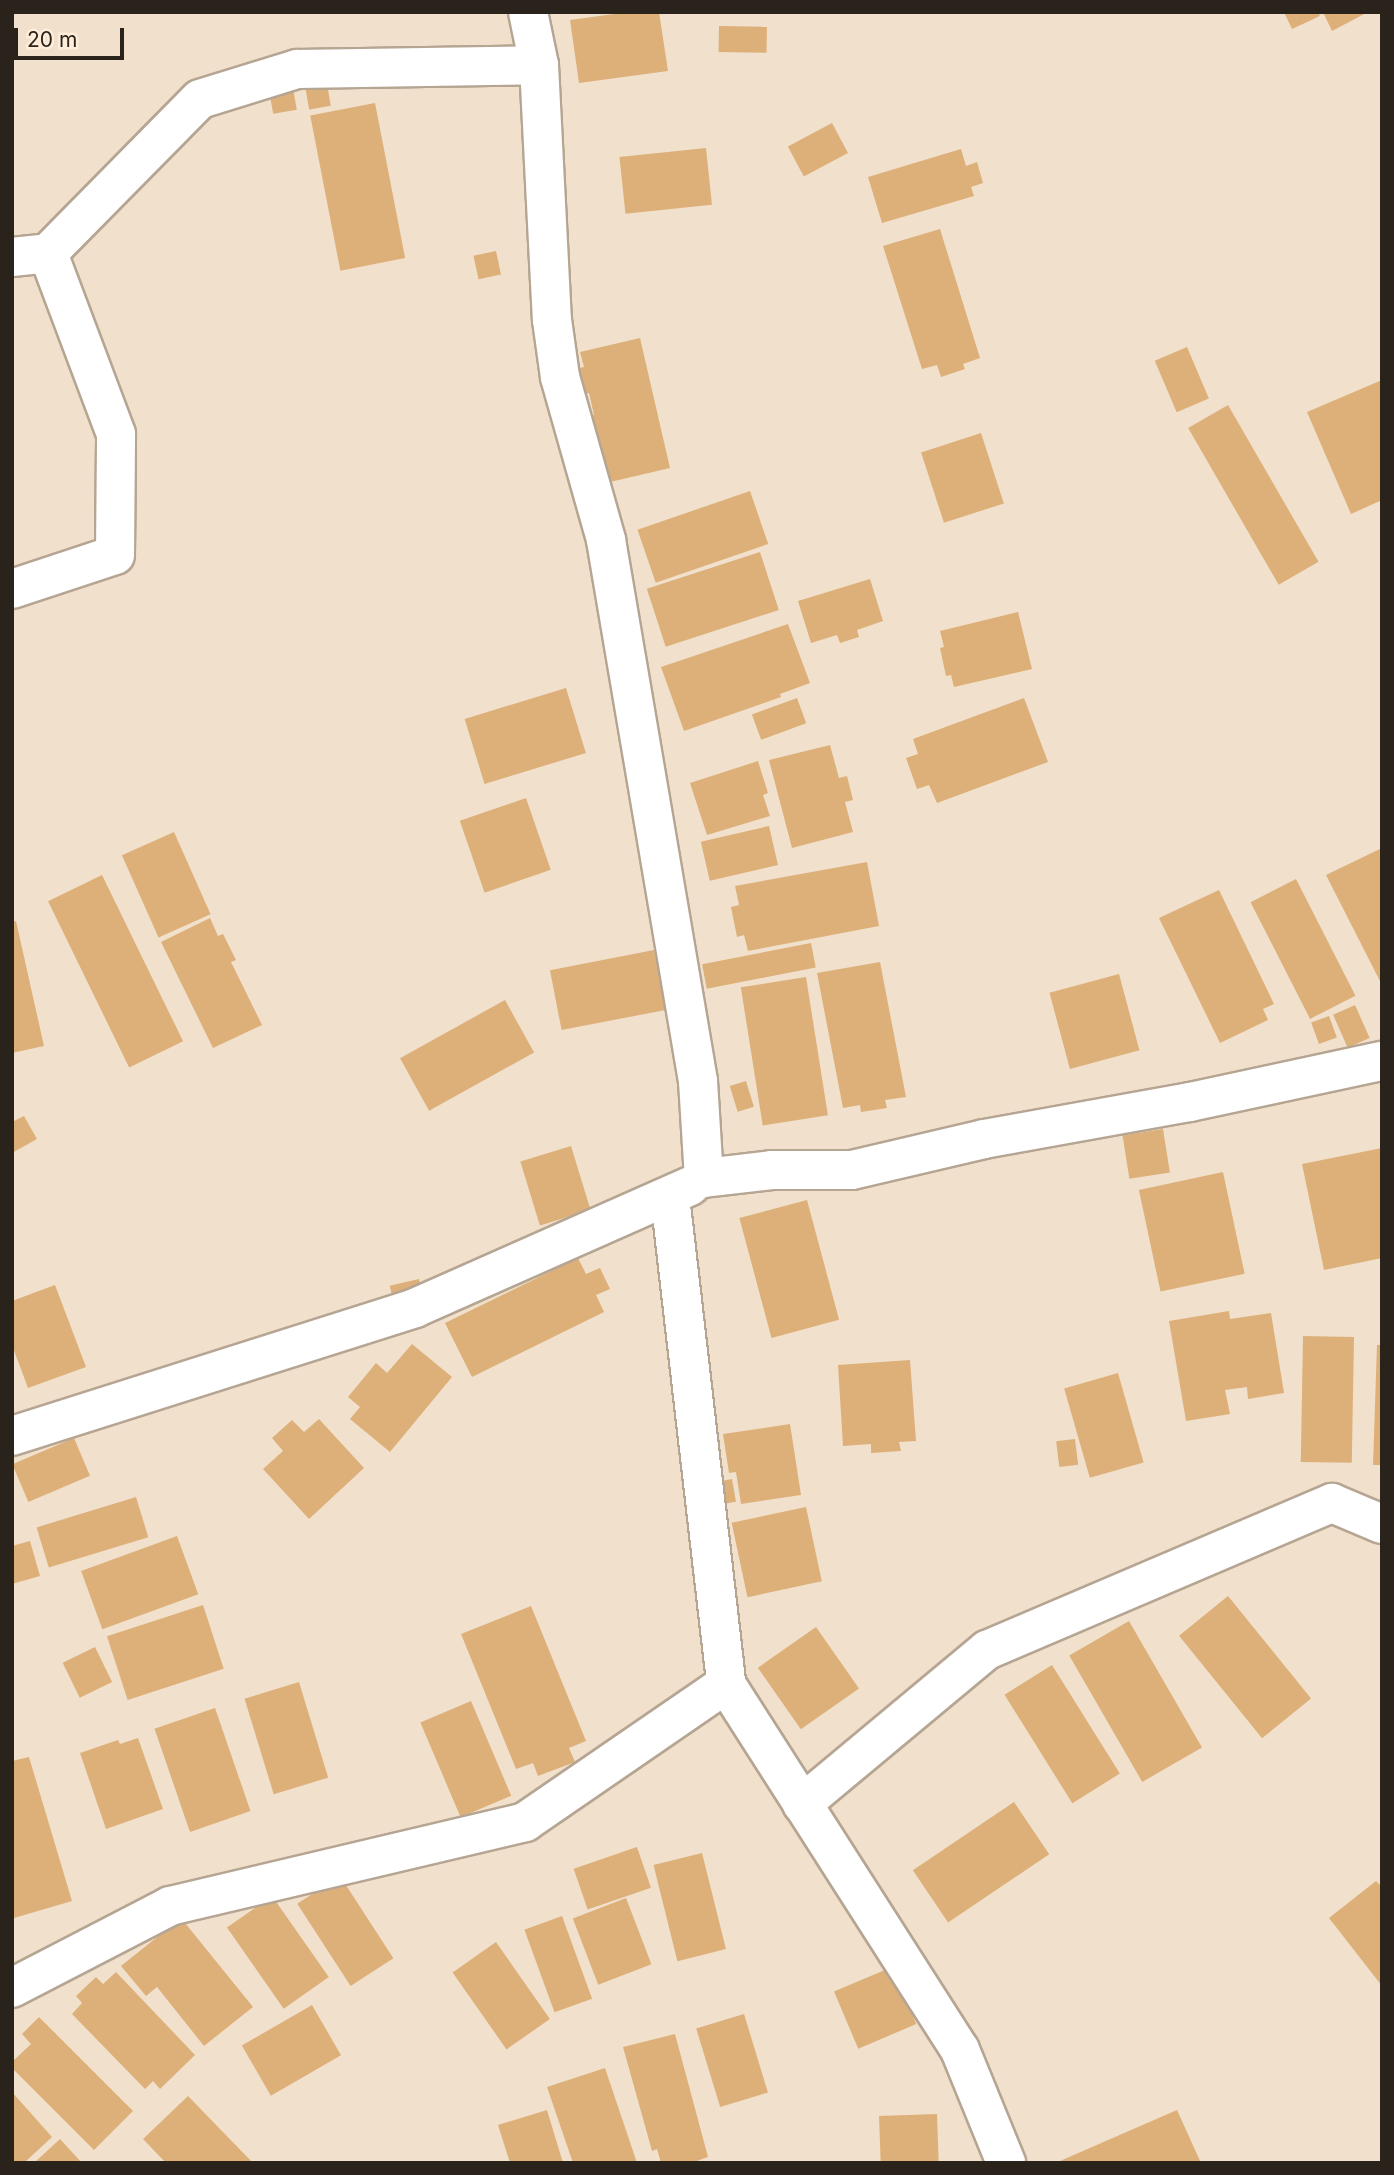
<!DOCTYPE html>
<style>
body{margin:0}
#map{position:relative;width:1394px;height:2175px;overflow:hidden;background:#f1e0cc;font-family:Inter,sans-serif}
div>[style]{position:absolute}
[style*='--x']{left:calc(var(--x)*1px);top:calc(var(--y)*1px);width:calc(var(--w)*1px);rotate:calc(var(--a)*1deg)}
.building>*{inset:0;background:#ddb079;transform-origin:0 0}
.roads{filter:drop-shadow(2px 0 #b5a592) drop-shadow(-2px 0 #b5a592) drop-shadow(0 2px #b5a592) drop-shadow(0 -2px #b5a592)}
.minor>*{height:38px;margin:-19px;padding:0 19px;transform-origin:19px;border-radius:19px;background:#fff}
span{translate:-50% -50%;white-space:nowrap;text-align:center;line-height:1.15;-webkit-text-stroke:6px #ffedd9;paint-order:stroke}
.frame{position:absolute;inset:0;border:14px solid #29231c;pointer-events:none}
.scale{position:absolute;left:14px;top:28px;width:110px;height:32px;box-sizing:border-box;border:4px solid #29231c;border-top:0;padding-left:9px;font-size:21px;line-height:24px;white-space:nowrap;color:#29231c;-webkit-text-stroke:5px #ffedd9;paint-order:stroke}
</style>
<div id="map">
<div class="building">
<i style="clip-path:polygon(629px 12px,659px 12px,668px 71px,579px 83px,570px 20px)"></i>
<i style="clip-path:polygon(1284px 12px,1318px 12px,1320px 16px,1292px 29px)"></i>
<i style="clip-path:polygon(1323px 12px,1368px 12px,1332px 31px)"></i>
<i style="left:719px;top:26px;width:48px;height:26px;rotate:1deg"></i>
<i style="left:327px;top:84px;width:22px;height:22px;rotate:80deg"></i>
<i style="left:293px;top:88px;width:22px;height:24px;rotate:80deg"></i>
<i style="left:375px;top:103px;width:158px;height:66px;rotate:79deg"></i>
<i style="left:832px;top:123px;width:34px;height:50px;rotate:62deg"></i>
<i style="left:706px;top:148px;width:57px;height:87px;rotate:84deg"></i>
<i style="clip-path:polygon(961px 149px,966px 166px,977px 162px,983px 183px,971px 187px,974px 196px,882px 223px,868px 177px)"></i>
<i style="clip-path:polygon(940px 229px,980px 358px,963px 364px,965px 369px,941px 377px,937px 365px,922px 369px,883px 246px)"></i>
<i style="left:496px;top:251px;width:24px;height:23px;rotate:78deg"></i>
<i style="clip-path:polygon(640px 338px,670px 468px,610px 482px,603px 452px,597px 454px,588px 416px,594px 415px,589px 393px,581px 395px,575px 369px,584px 367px,580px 352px)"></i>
<i style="left:1187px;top:347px;width:56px;height:35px;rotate:67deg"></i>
<i style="clip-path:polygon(1382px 380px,1382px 500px,1351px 514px,1307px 412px)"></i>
<i style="left:1228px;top:405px;width:181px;height:46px;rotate:60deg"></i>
<i style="left:981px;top:433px;width:74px;height:63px;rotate:72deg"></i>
<i style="left:750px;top:491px;width:56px;height:119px;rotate:71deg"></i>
<i style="left:760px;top:552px;width:61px;height:119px;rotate:72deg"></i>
<i style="clip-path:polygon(870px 579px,883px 621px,857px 630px,859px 637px,840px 643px,837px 635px,811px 643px,798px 601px)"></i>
<i style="clip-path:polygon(1018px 612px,1032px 669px,954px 687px,951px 675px,946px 676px,940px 648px,944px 647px,940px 631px)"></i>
<i style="clip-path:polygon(788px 624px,810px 683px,780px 694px,781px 697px,684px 731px,661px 667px)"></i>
<i style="left:566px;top:688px;width:68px;height:106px;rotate:73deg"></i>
<i style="left:797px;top:698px;width:27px;height:48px;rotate:70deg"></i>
<i style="clip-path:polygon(1024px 698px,1048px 762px,937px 803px,929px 785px,917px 789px,906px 758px,918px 754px,913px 739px)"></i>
<i style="clip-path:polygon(830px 745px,839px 778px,847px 776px,853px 800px,845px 802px,853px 832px,792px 848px,769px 760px)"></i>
<i style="clip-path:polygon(758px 761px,768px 793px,763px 795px,770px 816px,707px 835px,690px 783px)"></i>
<i style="left:526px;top:798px;width:76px;height:70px;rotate:71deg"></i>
<i style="left:769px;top:826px;width:40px;height:70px;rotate:77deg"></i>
<i style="left:174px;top:832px;width:90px;height:57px;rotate:66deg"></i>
<i style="clip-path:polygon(1382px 848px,1382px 985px,1326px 875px)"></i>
<i style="clip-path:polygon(867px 862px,879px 926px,748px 951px,744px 935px,737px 937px,731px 907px,739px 905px,735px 886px)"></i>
<i style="left:102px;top:875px;width:185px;height:60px;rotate:64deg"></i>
<i style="left:1296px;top:879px;width:131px;height:51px;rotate:63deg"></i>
<i style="clip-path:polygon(1219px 890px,1274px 1004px,1263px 1009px,1268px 1020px,1220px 1043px,1159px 918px)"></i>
<i style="clip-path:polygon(210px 918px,218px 936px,223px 934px,236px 960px,231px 962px,262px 1025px,213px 1048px,161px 942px)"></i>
<i style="clip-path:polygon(16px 921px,44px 1046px,12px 1053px,12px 922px)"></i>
<i style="left:811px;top:943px;width:25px;height:111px;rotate:79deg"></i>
<i style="left:654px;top:950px;width:61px;height:106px;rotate:79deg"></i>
<i style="clip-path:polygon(880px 962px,906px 1097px,885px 1100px,887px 1108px,861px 1112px,860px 1105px,843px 1108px,817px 973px)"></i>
<i style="left:1119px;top:974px;width:79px;height:72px;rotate:75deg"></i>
<i style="left:806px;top:977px;width:140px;height:66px;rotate:81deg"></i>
<i style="left:505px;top:1000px;width:60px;height:120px;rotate:61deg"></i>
<i style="left:1355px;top:1005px;width:36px;height:24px;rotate:66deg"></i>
<i style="left:1329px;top:1016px;width:23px;height:19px;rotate:70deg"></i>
<i style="left:746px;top:1081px;width:27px;height:17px;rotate:73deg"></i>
<i style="clip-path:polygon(24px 1116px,37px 1139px,12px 1153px,12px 1122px)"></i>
<i style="left:1163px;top:1129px;width:44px;height:41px;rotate:81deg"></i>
<i style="left:571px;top:1146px;width:67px;height:53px;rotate:73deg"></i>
<i style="clip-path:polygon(1382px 1148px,1382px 1258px,1324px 1270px,1302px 1164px)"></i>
<i style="left:1223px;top:1172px;width:104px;height:86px;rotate:78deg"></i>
<i style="left:807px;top:1200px;width:124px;height:70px;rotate:75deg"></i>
<i style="clip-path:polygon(578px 1258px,586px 1274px,600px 1268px,610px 1289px,596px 1295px,604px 1312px,472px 1377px,445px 1323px)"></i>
<i style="left:419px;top:1279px;width:17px;height:30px;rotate:77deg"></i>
<i style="clip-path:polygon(55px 1285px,86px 1367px,28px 1388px,12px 1345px,12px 1301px)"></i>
<i style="clip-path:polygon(1229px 1311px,1230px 1319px,1271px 1313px,1284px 1393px,1248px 1399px,1247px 1387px,1225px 1390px,1230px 1414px,1186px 1421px,1169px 1321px)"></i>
<i style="left:1303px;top:1336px;width:51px;height:126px;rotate:1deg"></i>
<i style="clip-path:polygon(412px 1344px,452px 1377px,390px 1452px,350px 1419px,360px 1407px,348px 1397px,376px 1363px,387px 1373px)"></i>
<i style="clip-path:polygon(1377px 1345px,1382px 1345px,1382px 1465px,1373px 1465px)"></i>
<i style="clip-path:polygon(910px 1360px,916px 1441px,899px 1442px,901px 1451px,871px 1453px,871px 1444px,843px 1446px,838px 1365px)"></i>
<i style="left:1118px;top:1373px;width:93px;height:56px;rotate:74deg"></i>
<i style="clip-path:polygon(319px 1419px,364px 1468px,309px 1519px,263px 1469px,283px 1451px,272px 1438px,292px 1420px,304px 1432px)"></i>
<i style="clip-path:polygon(790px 1424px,801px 1495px,741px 1504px,736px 1472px,729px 1473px,723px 1434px)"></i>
<i style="left:74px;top:1438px;width:41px;height:67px;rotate:67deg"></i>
<i style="left:1075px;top:1439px;width:26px;height:19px;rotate:83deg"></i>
<i style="left:732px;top:1479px;width:23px;height:24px;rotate:80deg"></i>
<i style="left:136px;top:1497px;width:42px;height:104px;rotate:73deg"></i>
<i style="left:806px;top:1507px;width:76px;height:76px;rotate:78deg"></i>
<i style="left:177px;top:1536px;width:62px;height:102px;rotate:70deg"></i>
<i style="clip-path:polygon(30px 1541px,40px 1576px,12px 1584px,12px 1546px)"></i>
<i style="left:1228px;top:1596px;width:132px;height:63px;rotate:51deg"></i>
<i style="left:203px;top:1605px;width:67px;height:101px;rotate:72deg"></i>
<i style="clip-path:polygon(531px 1606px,586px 1741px,569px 1748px,575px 1762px,538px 1776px,533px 1763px,516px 1769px,461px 1634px)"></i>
<i style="left:1129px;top:1621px;width:146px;height:69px;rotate:60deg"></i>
<i style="left:816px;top:1627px;width:75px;height:71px;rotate:55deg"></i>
<i style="left:95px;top:1647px;width:39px;height:36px;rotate:64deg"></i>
<i style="left:1052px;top:1665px;width:128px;height:56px;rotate:58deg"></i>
<i style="left:299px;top:1682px;width:100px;height:57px;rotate:73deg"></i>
<i style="left:471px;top:1701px;width:103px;height:55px;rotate:67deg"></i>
<i style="left:215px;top:1708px;width:109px;height:64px;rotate:71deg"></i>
<i style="clip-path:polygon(138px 1738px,163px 1809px,106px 1829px,80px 1753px,118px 1740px,120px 1744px)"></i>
<i style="clip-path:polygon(29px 1757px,72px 1901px,14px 1918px,12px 1761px)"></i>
<i style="left:1014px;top:1802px;width:63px;height:122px;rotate:56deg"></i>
<i style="left:637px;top:1847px;width:43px;height:67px;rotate:71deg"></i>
<i style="left:702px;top:1853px;width:99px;height:50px;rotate:76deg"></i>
<i style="left:340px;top:1876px;width:98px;height:51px;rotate:57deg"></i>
<i style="clip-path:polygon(1376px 1881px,1382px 1887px,1382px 1986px,1329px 1918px)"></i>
<i style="left:272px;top:1896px;width:99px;height:55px;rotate:55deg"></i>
<i style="left:626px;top:1898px;width:71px;height:57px;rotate:69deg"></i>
<i style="left:562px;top:1916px;width:88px;height:40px;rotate:70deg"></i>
<i style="clip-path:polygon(181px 1918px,253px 2007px,204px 2046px,157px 1987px,146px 1996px,121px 1966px)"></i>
<i style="left:496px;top:1942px;width:94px;height:53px;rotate:55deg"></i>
<i style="left:892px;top:1967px;width:62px;height:63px;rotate:67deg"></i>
<i style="clip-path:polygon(116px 1972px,195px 2055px,160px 2089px,153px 2081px,145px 2089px,72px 2014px,82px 2003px,76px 1996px,96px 1977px,103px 1984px)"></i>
<i style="left:312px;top:2005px;width:58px;height:81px;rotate:60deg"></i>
<i style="left:744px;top:2014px;width:82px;height:50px;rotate:73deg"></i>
<i style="clip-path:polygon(39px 2017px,133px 2111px,94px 2150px,12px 2068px,12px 2062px,31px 2044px,22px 2034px)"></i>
<i style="clip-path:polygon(675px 2034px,708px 2157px,691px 2163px,661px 2163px,657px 2149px,652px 2151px,623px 2047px)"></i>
<i style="clip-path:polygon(605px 2068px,637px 2163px,573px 2163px,547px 2087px)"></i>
<i style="clip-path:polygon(12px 2092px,52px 2137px,24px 2163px,12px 2163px)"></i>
<i style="clip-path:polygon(188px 2096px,253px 2163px,166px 2163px,143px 2139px)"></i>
<i style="clip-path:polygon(547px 2110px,563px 2163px,510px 2163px,498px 2125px)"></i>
<i style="clip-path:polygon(1177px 2110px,1201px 2163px,1061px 2163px,1060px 2161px)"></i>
<i style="left:937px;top:2114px;width:49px;height:58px;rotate:88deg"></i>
<i style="clip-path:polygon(60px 2139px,82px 2163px,34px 2163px)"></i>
</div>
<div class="roads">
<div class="minor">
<i style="--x:528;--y:12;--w:54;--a:78.3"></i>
<i style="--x:539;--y:65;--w:255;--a:87.1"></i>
<i style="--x:552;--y:320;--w:58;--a:82"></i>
<i style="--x:560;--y:377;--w:169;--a:74.2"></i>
<i style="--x:606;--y:540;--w:549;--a:80.35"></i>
<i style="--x:698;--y:1081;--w:97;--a:86.5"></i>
<i style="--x:704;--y:1178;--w:68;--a:-6.7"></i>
<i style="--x:772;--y:1170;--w:80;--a:0"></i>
<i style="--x:852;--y:1170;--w:136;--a:-13.2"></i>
<i style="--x:984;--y:1139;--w:209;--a:-10.2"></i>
<i style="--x:1190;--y:1102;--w:196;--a:-12.1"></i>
<i style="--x:12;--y:257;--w:36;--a:-6"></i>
<i style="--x:48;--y:253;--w:216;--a:-45.4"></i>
<i style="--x:200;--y:99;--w:102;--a:-17.2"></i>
<i style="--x:297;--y:69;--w:242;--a:-0.9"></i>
<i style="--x:12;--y:589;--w:108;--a:-18.3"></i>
<i style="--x:115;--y:555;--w:121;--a:-89.5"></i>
<i style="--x:116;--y:434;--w:193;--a:-110.6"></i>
<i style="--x:670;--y:1197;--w:490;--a:83.4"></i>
<i style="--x:726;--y:1684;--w:434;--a:57.4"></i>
<i style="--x:960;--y:2050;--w:122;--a:67.8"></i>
<i style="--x:12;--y:1436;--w:423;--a:-17.6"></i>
<i style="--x:415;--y:1308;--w:301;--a:-23.9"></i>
<i style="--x:802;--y:1804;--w:241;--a:-39.8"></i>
<i style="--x:987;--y:1650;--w:375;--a:-23.1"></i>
<i style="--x:1332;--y:1503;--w:54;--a:22.8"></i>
<i style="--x:12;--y:1988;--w:178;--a:-27.4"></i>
<i style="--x:170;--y:1906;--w:365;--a:-13.3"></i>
<i style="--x:525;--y:1822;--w:244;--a:-34.5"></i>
</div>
</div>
<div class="frame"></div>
<div class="scale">20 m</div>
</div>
